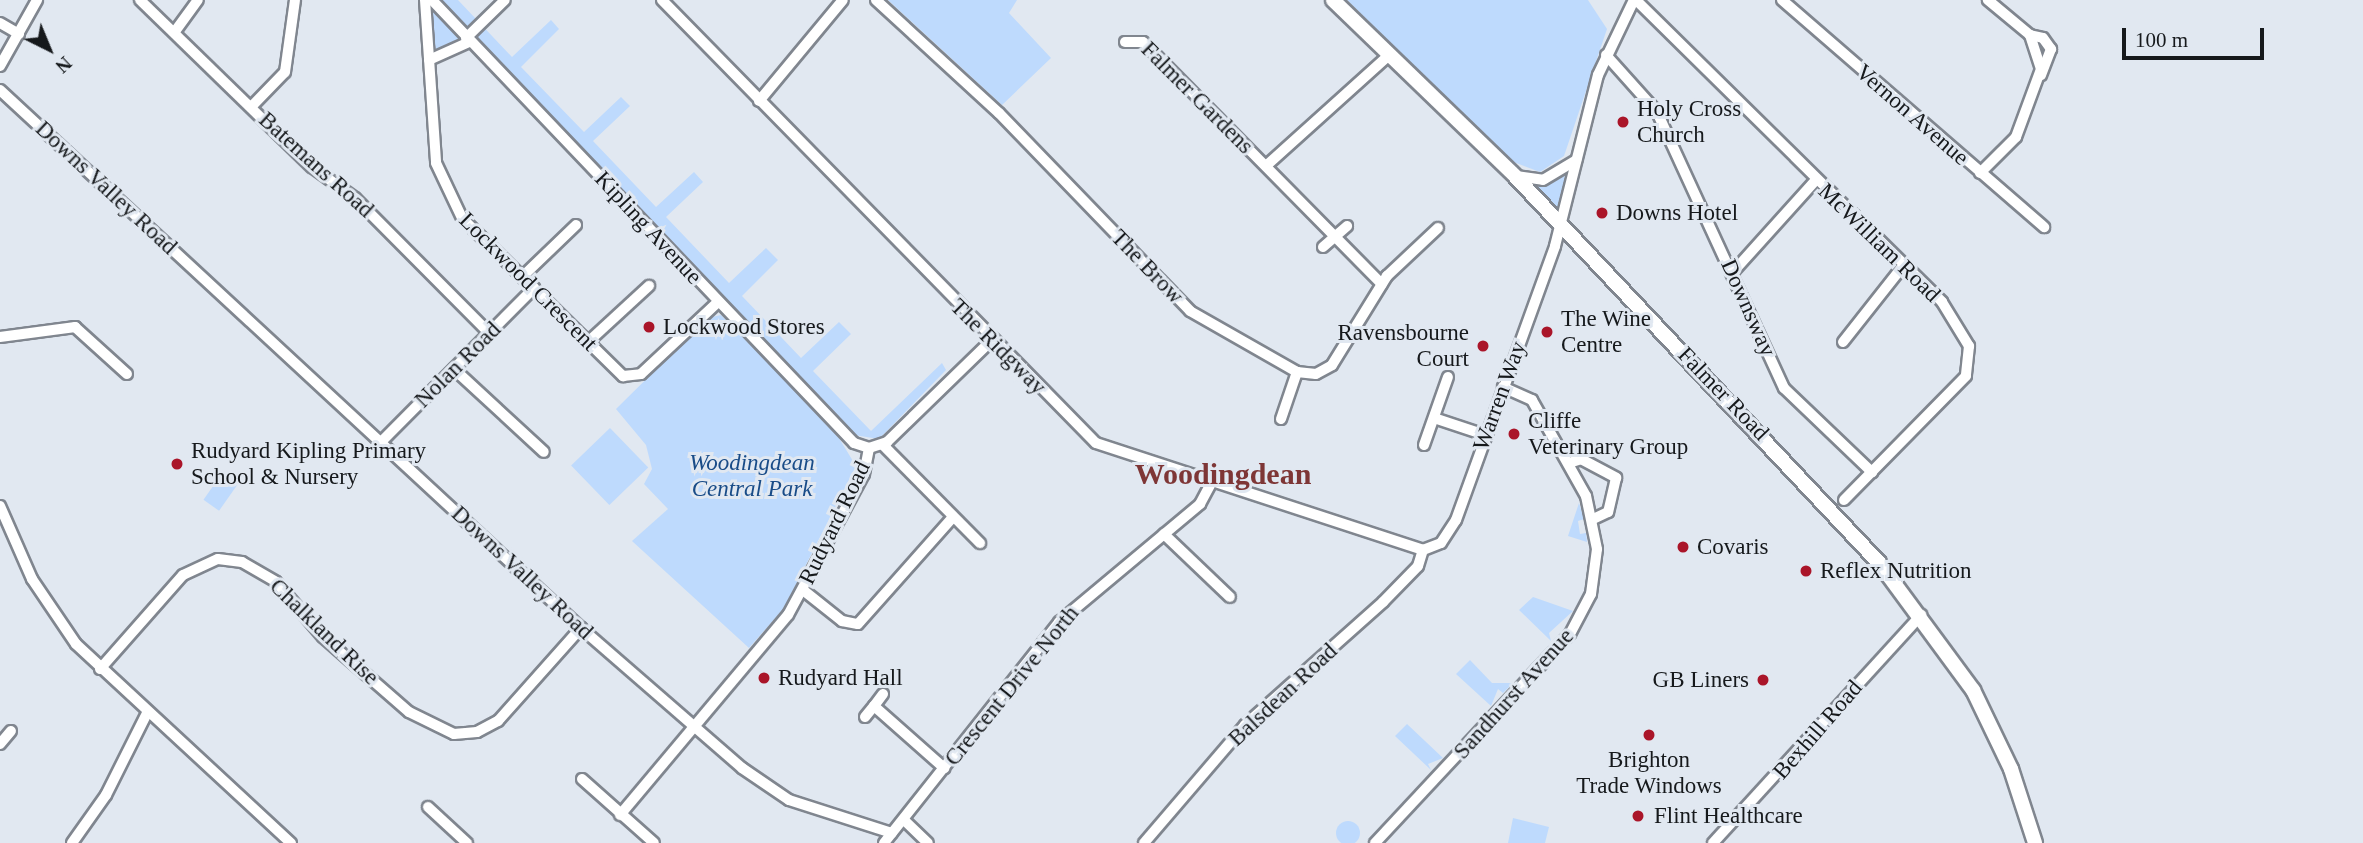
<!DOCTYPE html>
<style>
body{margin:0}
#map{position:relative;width:2363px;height:843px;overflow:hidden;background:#e1e8f1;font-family:"Times New Roman",serif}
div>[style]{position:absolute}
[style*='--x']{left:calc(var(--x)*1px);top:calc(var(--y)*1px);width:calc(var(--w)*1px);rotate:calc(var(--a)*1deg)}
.green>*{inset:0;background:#bedafd;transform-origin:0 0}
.round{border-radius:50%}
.roads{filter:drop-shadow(2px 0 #80868f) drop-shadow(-2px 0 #80868f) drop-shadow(0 2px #80868f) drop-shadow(0 -2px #80868f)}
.minor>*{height:10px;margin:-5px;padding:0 5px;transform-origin:5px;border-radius:5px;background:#fff}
.major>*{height:14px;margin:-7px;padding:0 7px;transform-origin:7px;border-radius:7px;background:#fff}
.dots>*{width:19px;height:19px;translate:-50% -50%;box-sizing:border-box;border:4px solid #e1e8f1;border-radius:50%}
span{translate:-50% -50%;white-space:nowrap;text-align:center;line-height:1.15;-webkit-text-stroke:6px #e1e8f1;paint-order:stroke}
.street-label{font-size:23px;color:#16191c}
.poi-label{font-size:23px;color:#16191c}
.left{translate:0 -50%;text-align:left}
.right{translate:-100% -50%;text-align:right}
.park-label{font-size:23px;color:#194c88;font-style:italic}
.district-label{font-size:30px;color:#7e3636;font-weight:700}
.north{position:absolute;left:14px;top:14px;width:70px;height:70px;-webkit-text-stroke:5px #e1e8f1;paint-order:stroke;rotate:137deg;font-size:19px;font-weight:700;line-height:28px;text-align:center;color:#16191c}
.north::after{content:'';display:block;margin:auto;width:24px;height:32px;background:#16191c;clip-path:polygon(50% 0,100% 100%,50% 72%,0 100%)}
.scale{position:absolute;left:2122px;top:28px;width:142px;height:32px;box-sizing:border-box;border:4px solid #16191c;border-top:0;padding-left:9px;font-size:21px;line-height:24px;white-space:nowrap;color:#16191c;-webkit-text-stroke:5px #e1e8f1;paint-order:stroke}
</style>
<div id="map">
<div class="green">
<i style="clip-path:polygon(432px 0,469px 42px,429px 60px,425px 9px)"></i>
<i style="clip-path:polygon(439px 0,458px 0,512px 57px,551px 20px,559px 29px,521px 67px,584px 132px,621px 97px,630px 106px,593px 141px,656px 207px,694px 172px,703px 182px,666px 217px,729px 283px,766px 248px,778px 260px,742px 296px,801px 358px,839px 322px,851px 334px,813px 371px,871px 431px,942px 363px,946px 370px,879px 439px,854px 435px)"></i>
<i style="clip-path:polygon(888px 0,1017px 0,1009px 13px,1051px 58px,1002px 105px)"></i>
<i style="clip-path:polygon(1347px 0,1588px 0,1607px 29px,1564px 156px,1540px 172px,1511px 161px)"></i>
<i style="clip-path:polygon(1565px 175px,1560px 207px,1557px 215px,1530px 185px)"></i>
<i style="clip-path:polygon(721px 315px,834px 430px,856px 466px,784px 608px,749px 648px,632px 541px,668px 509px,644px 484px,652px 469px,646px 445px,616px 409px,708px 318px)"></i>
<i style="left:610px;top:428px;width:55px;height:54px;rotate:46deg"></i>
<i style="left:223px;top:472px;width:19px;height:34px;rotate:35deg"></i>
<i style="clip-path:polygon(1579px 503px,1584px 519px,1578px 521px,1580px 534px,1586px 533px,1587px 542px,1568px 536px)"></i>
<i style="clip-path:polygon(1533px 597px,1573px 611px,1549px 633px,1551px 641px,1519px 610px)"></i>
<i style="clip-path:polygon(1470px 660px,1492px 683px,1513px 683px,1503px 693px,1498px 689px,1491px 706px,1456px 674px)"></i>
<i style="clip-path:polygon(1407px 724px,1443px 758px,1428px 764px,1431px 770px,1395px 736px)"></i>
<i style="clip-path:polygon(1513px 818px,1549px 827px,1545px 843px,1508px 843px)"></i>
<i class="round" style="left:1336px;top:821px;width:24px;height:24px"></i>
</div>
<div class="roads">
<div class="minor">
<i style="--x:140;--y:0;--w:240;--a:44.2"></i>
<i style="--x:312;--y:167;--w:53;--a:35.8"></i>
<i style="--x:355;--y:198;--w:190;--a:45.2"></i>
<i style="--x:425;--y:0;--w:163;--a:86.1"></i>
<i style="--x:436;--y:163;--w:61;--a:64.7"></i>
<i style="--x:462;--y:218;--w:226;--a:44.5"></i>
<i style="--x:623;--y:376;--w:18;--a:-6"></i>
<i style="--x:641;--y:374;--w:105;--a:-43.1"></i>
<i style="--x:432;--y:0;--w:612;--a:46.39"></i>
<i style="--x:854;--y:443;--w:16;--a:18"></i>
<i style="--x:869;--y:448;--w:19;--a:-18"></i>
<i style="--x:887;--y:442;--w:145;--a:-44.2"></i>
<i style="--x:662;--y:0;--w:620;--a:45.59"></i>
<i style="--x:1096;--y:443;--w:344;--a:18.1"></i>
<i style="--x:1423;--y:550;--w:19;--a:-21"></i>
<i style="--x:1441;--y:543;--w:27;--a:-57"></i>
<i style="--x:1456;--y:520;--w:291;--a:-70.1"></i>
<i style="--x:1555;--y:246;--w:176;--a:-75.9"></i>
<i style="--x:1598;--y:75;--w:83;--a:-64.4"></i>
<i style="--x:876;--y:0;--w:167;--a:42.6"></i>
<i style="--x:999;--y:113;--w:275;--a:46"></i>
<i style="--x:1190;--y:311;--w:123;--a:29.7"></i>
<i style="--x:1297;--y:372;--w:19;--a:6"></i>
<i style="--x:1316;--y:374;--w:18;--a:-29"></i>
<i style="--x:1332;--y:365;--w:105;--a:-58.3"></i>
<i style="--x:1387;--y:276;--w:70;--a:-43.3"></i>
<i style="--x:1636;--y:0;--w:430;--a:44.6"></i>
<i style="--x:1942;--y:302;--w:52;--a:58.5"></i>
<i style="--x:1969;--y:346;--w:30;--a:96"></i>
<i style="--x:1966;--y:376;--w:174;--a:134.5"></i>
<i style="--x:1782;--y:0;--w:347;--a:40.9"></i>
<i style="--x:0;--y:23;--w:22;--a:30"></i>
<i style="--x:176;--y:30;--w:37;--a:-54"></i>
<i style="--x:2030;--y:35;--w:13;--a:13"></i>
<i style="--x:2043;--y:38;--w:14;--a:54"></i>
<i style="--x:2051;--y:49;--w:28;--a:111"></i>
<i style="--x:466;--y:38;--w:54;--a:-44.3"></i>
<i style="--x:1125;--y:42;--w:18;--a:0"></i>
<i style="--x:1143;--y:42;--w:340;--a:45.4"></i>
<i style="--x:1606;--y:55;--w:76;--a:48.2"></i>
<i style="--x:1657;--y:112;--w:304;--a:65.3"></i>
<i style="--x:1784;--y:388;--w:122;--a:43.7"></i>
<i style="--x:429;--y:60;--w:44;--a:-24.2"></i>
<i style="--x:0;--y:66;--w:76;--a:-60.7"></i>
<i style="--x:0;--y:90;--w:792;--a:42.8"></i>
<i style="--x:581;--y:628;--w:213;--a:41"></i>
<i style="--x:742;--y:768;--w:57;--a:34.2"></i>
<i style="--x:789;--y:800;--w:108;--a:17.8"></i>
<i style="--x:759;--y:101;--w:131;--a:-50.3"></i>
<i style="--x:252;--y:106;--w:47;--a:-45.9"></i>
<i style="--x:285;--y:72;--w:73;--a:-82.1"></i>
<i style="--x:1267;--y:165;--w:164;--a:-42"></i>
<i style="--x:1980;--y:173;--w:51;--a:-45"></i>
<i style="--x:2016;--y:137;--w:72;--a:-69.8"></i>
<i style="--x:2041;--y:69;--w:36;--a:-108"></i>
<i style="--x:2030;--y:35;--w:55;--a:-140.2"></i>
<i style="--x:1516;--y:176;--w:27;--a:8"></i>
<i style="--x:1543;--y:180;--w:39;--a:-31"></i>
<i style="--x:1323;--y:247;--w:32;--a:-41"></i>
<i style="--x:1733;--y:272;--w:122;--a:-48"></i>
<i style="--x:522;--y:277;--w:75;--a:-43.9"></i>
<i style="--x:0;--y:337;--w:76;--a:-7.6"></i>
<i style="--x:75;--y:327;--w:70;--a:42.1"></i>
<i style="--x:588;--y:342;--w:83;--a:-42.6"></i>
<i style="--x:1843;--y:342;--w:97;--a:-51.7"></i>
<i style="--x:454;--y:369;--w:122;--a:42.7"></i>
<i style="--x:1434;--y:418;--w:54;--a:18.4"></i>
<i style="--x:1281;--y:419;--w:50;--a:-71.2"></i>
<i style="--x:382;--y:441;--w:216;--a:-45.2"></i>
<i style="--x:883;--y:445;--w:138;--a:45.3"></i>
<i style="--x:1424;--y:445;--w:72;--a:-70.6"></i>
<i style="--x:1569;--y:463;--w:13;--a:-18"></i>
<i style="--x:1581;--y:459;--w:40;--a:28"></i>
<i style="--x:1616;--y:478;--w:35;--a:103"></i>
<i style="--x:1608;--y:512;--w:17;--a:155"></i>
<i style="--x:0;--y:506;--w:80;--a:66.3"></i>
<i style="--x:32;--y:579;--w:78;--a:55.9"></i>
<i style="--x:76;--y:644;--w:293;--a:42.8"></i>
<i style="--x:1164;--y:534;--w:91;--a:43.7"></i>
<i style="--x:803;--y:590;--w:50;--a:38.5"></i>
<i style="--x:842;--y:621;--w:16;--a:11"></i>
<i style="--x:858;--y:624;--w:143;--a:-48.4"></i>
<i style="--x:100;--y:669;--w:125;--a:-48.6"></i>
<i style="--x:183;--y:575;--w:38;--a:-25"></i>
<i style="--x:218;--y:559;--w:24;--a:7"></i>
<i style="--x:242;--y:562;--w:39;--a:30"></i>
<i style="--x:276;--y:582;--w:72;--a:49.5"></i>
<i style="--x:323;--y:637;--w:114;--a:41.1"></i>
<i style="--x:409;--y:712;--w:50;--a:26.1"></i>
<i style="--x:454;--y:734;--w:23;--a:-5"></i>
<i style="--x:477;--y:732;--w:24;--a:-28"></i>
<i style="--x:498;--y:721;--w:125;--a:-48.3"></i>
<i style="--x:874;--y:706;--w:15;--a:-53"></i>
<i style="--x:865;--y:717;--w:14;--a:-51"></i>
<i style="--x:874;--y:706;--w:94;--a:41.5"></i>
<i style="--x:0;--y:744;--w:17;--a:-50"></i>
<i style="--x:582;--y:779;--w:96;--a:41.6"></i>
<i style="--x:428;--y:807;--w:53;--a:42.7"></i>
<i style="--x:620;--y:815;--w:261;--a:-50"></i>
<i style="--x:788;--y:615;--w:160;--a:-61.7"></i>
<i style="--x:864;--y:474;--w:26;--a:-79"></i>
<i style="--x:904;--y:820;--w:33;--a:44"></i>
<i style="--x:72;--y:843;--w:59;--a:-54.7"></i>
<i style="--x:106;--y:795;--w:92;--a:-63.4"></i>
<i style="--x:884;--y:843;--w:282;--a:-51.6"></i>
<i style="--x:1059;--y:622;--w:184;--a:-39.9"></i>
<i style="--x:1200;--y:504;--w:24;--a:-62"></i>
<i style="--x:1144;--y:843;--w:155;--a:-49.4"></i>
<i style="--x:1245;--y:725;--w:185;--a:-41.7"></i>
<i style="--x:1383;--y:602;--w:50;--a:-45.8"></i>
<i style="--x:1418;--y:566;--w:17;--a:-73"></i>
<i style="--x:1375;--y:843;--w:286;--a:-47"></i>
<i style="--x:1570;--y:634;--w:45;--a:-62.3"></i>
<i style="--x:1591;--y:594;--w:45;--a:-82.4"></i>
<i style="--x:1597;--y:549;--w:54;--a:-101.7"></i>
<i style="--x:1586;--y:496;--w:110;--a:-119.4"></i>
<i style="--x:1532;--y:400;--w:32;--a:-156"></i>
<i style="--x:1713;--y:843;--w:309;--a:-47.6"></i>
</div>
<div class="major">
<i style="--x:1333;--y:0;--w:252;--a:44"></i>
<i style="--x:1514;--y:175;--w:534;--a:46.74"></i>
<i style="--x:1880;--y:564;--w:157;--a:53.6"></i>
<i style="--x:1973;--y:690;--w:88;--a:64.3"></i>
<i style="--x:2011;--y:769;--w:78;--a:72"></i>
</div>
</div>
<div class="dots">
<i style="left:1623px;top:122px;background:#aa1529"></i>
<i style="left:1602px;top:213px;background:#aa1529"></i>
<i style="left:649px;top:327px;background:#aa1529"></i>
<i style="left:1547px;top:332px;background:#aa1529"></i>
<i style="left:1483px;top:346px;background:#aa1529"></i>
<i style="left:1514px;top:434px;background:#aa1529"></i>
<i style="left:177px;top:464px;background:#aa1529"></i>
<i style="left:1683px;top:547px;background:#aa1529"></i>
<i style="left:1806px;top:571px;background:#aa1529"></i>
<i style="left:764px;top:678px;background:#aa1529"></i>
<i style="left:1763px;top:680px;background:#aa1529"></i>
<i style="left:1649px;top:735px;background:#aa1529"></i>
<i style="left:1638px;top:816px;background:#aa1529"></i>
</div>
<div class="street-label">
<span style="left:1197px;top:98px;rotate:45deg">Falmer Gardens</span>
<span style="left:1912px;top:115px;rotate:41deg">Vernon Avenue</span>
<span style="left:316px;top:165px;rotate:42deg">Batemans Road</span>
<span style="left:106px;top:188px;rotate:43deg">Downs Valley Road</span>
<span style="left:648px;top:228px;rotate:47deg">Kipling Avenue</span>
<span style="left:1879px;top:243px;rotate:44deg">McWilliam Road</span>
<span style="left:1147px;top:267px;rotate:46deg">The Brow</span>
<span style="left:528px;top:282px;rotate:45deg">Lockwood Crescent</span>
<span style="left:1748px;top:308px;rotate:66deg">Downsway</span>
<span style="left:998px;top:347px;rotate:45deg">The Ridgway</span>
<span style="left:458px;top:365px;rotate:-45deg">Nolan Road</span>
<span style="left:1723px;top:394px;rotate:46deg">Falmer Road</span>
<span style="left:1500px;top:396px;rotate:-70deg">Warren Way</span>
<span style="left:835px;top:523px;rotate:-64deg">Rudyard Road</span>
<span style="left:522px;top:573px;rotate:43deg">Downs Valley Road</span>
<span style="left:324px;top:632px;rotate:44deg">Chalkland Rise</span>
<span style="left:1012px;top:686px;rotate:-51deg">Crescent Drive North</span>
<span style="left:1514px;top:694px;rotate:-48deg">Sandhurst Avenue</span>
<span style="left:1283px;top:695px;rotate:-43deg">Balsdean Road</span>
<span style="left:1818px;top:730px;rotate:-49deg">Bexhill Road</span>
</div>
<div class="poi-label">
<span class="left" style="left:1637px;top:122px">Holy Cross<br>Church</span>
<span class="left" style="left:1616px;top:213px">Downs Hotel</span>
<span class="left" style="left:1561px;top:332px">The Wine<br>Centre</span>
<span class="left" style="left:663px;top:327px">Lockwood Stores</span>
<span class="right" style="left:1469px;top:346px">Ravensbourne<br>Court</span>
<span class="left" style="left:1528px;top:434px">Cliffe<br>Veterinary Group</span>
<span class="left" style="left:191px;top:464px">Rudyard Kipling Primary<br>School &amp; Nursery</span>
<span class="left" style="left:1697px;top:547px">Covaris</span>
<span class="left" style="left:1820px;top:571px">Reflex Nutrition</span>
<span class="left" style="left:778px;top:678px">Rudyard Hall</span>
<span class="right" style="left:1749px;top:680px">GB Liners</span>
<span style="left:1649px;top:773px">Brighton<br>Trade Windows</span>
<span class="left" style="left:1654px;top:816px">Flint Healthcare</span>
</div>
<div class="park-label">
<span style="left:752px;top:476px">Woodingdean<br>Central Park</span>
</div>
<div class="district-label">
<span style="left:1223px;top:474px">Woodingdean</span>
</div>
<div class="north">N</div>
<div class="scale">100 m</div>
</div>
